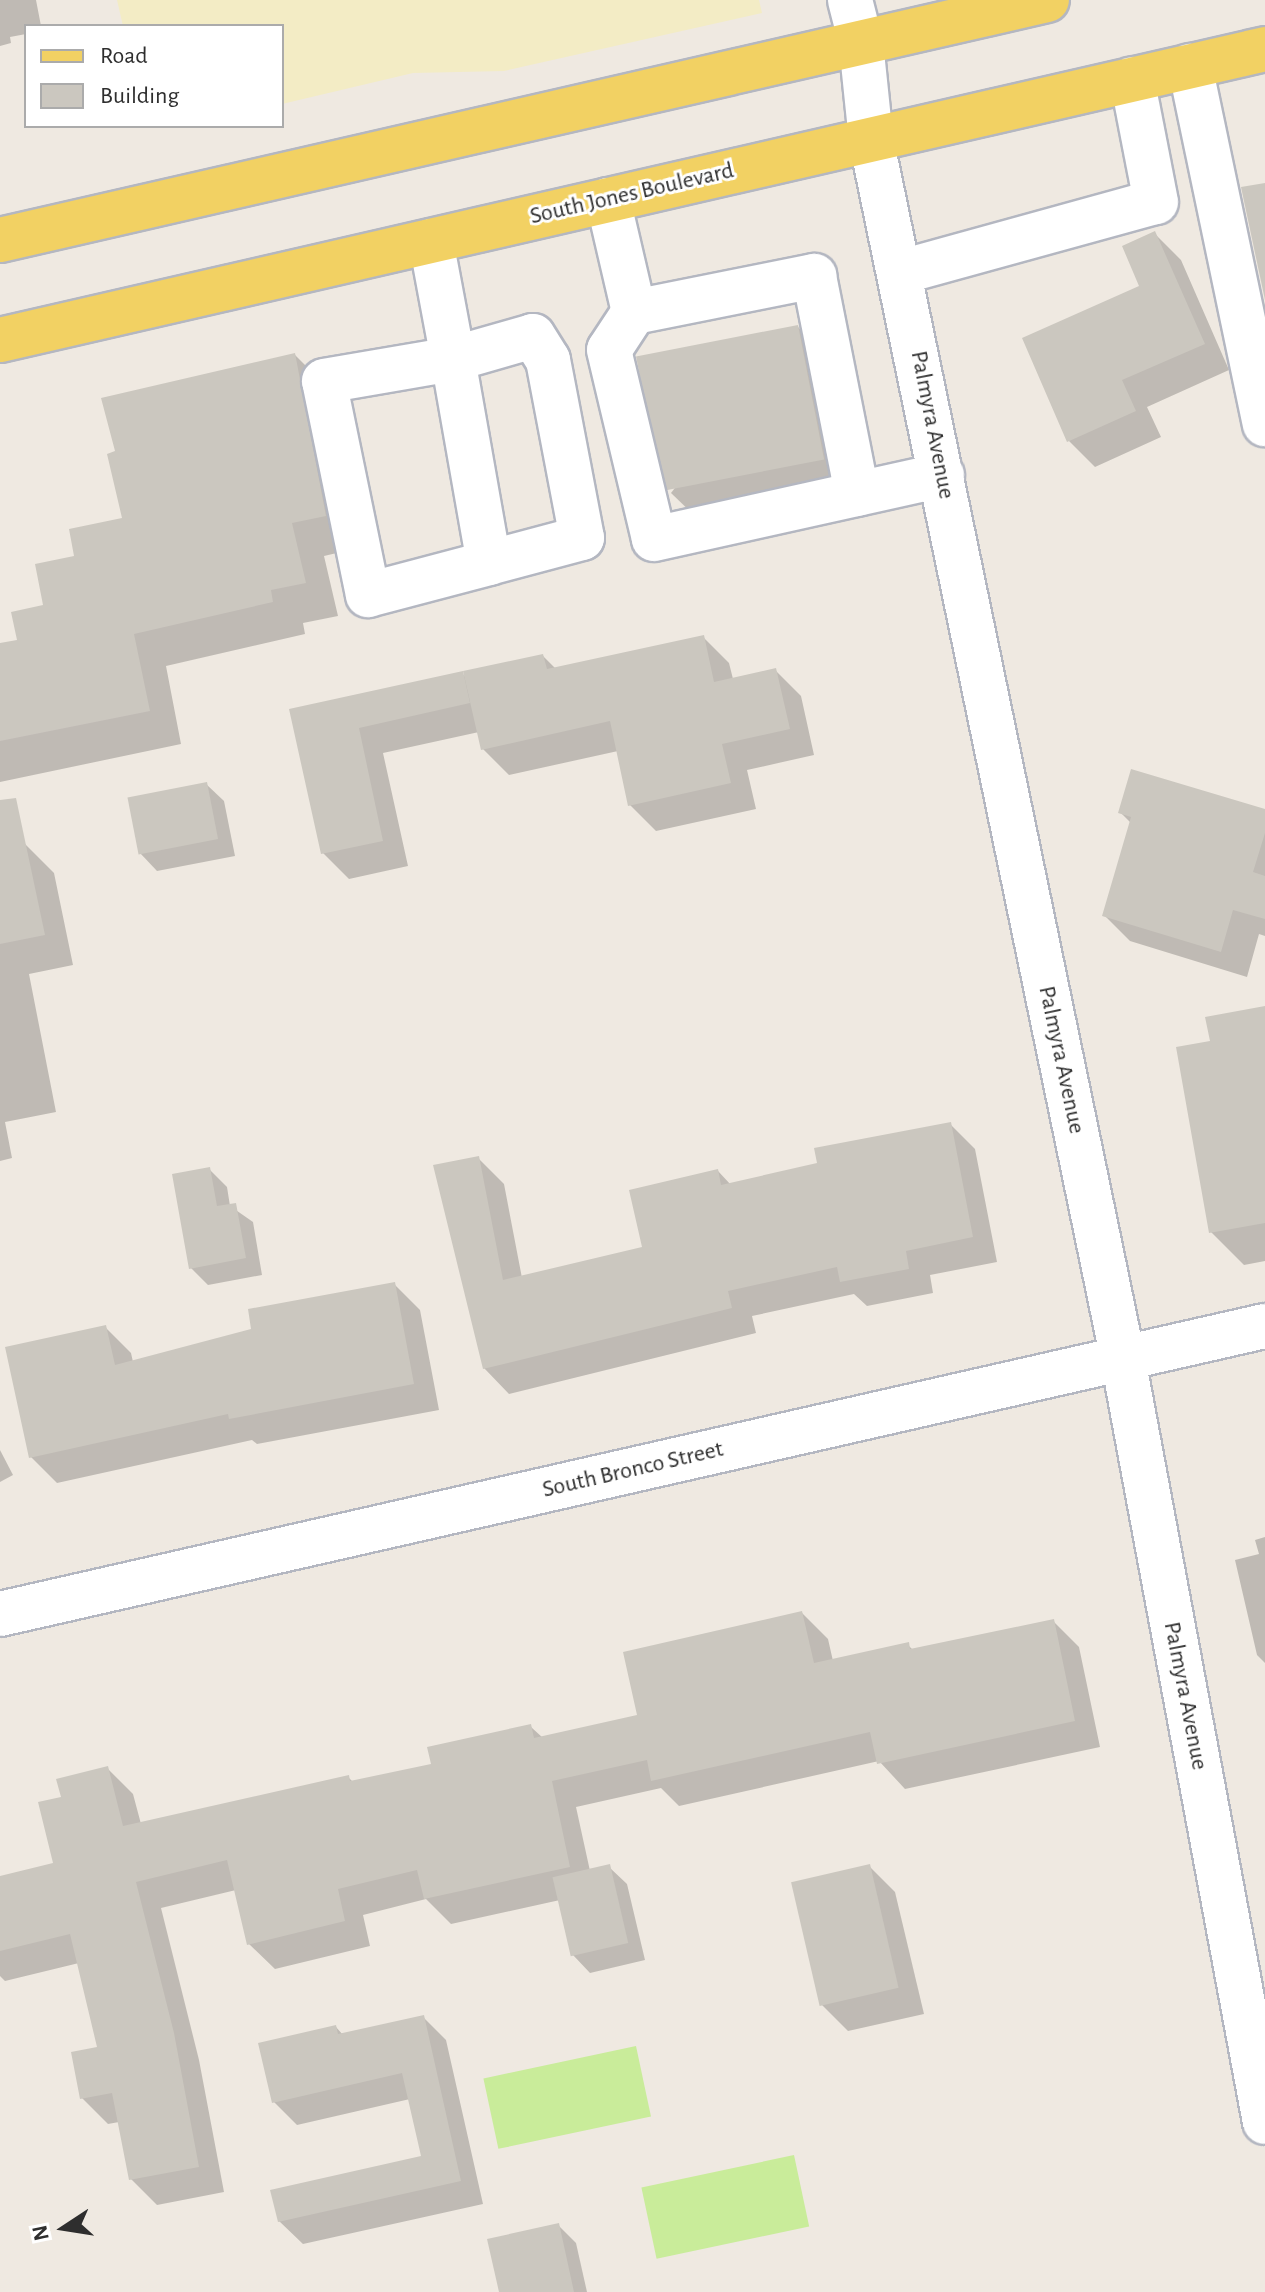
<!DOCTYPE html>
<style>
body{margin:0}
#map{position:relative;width:1265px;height:2292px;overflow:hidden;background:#efe9e1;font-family:"Alegreya Sans",sans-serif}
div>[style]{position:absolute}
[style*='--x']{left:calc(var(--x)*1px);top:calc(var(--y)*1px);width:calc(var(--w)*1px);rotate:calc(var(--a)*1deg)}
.sand>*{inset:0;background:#f3ecc5}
.pitch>*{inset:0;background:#c9ec9a;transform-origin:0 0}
.shadow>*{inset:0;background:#0003}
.building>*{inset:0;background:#cbc7bf;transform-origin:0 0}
.roads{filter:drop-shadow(2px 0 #b4b7c1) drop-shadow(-2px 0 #b4b7c1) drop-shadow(0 2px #b4b7c1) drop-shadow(0 -2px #b4b7c1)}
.minor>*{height:44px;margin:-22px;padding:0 22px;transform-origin:22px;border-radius:22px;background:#fff}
.major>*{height:44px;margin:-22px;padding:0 22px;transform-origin:22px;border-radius:22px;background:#f2d163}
span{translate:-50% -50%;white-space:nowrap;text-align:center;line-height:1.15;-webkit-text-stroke:6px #fff;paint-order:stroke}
.street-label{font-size:24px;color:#2e2e2e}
.legend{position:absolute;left:24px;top:24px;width:260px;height:104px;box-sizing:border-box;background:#fff;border:2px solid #ababab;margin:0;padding:10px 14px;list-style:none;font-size:24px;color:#2e2e2e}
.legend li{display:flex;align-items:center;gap:16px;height:40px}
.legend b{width:40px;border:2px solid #ababab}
.north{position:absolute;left:24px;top:2188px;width:80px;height:80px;-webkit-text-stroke:6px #fff;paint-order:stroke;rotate:258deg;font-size:22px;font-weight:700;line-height:32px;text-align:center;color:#2e2e2e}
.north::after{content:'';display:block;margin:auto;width:28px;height:36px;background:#2e2e2e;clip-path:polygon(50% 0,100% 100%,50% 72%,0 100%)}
</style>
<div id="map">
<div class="sand">
<i style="clip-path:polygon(117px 0,759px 0,762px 13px,504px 71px,413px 73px,282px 104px,282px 26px,123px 26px)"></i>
</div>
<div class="pitch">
<i style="left:636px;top:2046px;width:72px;height:156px;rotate:78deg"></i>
<i style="left:794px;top:2155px;width:73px;height:156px;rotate:78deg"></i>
</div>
<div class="shadow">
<i style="clip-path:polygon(0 0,36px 0,41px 26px,26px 26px,26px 34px,10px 37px,11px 43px,0 46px)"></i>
<i style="clip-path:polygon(1155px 234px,1181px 260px,1229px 370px,1147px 407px,1161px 437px,1095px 467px,1069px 441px,1142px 287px)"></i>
<i style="clip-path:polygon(798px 327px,824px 353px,849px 484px,697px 518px,671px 493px)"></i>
<i style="clip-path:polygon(295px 355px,328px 388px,358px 548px,324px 556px,338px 616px,303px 623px,305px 634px,166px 666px,181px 744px,0 782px,0 645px,19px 642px,77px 558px,125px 520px,117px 453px)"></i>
<i style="clip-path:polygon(703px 637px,729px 663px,733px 679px,775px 670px,801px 696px,814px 755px,747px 770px,756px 809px,656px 831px,630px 805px,618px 751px,509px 775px,483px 749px,479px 732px,383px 753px,408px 866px,349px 879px,323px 853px,291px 711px,462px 674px,467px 678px,543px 656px,556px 669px)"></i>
<i style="clip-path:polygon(206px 784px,224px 801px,235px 856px,157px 871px,140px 853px)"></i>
<i style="clip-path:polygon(1265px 811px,1265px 936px,1259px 934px,1247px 977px,1130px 941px,1104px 915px,1131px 823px,1120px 812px)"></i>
<i style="clip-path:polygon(24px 843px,54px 873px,73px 965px,29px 974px,56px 1112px,5px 1122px,12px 1158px,0 1161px,0 848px)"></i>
<i style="clip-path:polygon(1265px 1008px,1265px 1261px,1244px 1265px,1211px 1232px,1212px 1043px)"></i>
<i style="clip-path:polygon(950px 1124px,975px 1149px,997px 1262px,930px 1275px,933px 1293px,867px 1306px,854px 1294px,752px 1316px,756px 1333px,509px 1394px,484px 1368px,479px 1159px,504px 1184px,522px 1278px,645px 1248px,718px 1171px,731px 1185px,819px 1165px)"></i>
<i style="clip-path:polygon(210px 1170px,227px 1187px,230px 1206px,253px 1222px,262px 1275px,208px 1285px,191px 1268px)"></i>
<i style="clip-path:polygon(394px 1284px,420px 1310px,439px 1410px,257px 1444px,252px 1440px,57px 1483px,31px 1457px,105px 1327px,131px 1353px,133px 1362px,254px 1331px)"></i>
<i style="clip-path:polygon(0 1450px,13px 1475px,0 1482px)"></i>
<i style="clip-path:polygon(1265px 1537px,1265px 1663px,1257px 1655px,1235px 1560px,1259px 1554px,1255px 1540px)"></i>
<i style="clip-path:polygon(802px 1613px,828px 1639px,833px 1661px,908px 1645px,914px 1651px,1053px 1621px,1079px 1647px,1100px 1747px,905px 1789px,879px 1761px,679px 1806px,661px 1788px,576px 1807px,590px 1871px,609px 1867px,627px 1884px,645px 1960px,590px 1973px,573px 1955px,560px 1900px,451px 1924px,426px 1899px,363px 1915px,370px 1946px,275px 1969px,249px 1944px,236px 1890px,161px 1908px,199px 2060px,224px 2192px,157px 2205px,131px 2179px,119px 2122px,108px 2124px,82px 2098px,99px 2049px,79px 1963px,5px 1981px,0 1976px,0 1878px,56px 1865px,63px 1798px,107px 1768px,133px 1794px,141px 1824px,348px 1777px,353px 1782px,433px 1765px,531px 1727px,543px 1738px,639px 1717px)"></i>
<i style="clip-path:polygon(869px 1866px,895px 1892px,924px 2014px,848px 2031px,822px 2005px)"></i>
<i style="clip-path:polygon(423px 2017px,446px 2040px,483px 2204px,303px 2244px,279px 2221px,424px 2158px,410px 2099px,297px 2125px,274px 2102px,336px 2027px,343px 2035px)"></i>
<i style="clip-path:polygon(558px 2225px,576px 2243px,587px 2292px,501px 2292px)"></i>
</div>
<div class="building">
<i style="clip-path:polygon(1265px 183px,1265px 300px,1241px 187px)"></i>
<i style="clip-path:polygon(1155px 231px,1205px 344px,1122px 380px,1136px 411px,1067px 442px,1022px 338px,1139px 286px,1122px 246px)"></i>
<i style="left:798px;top:325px;width:137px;height:165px;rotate:79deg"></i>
<i style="clip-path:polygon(295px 353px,326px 516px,292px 523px,306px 583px,271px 590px,273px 602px,134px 634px,150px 711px,0 741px,0 643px,17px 640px,11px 612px,43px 605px,35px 564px,74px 556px,69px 529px,122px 518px,107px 454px,115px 451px,101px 398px)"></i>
<i style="clip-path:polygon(704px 635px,714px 682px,776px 668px,790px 729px,722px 744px,731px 783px,628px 806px,610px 721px,481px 750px,463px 671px,543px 654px,547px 669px)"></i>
<i style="clip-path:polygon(463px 671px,470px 703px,359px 728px,383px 841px,321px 854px,289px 709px)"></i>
<i style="clip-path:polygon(1131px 769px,1265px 809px,1265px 833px,1253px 872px,1265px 876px,1265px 919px,1233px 910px,1221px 952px,1102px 916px,1131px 817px,1118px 813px)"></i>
<i style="left:207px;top:782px;width:58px;height:81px;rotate:79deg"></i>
<i style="clip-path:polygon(16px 798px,45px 935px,0 944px,0 800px)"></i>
<i style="clip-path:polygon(1265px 1006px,1265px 1223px,1209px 1233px,1176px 1047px,1210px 1041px,1205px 1017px)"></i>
<i style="clip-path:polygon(951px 1122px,973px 1237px,906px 1251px,909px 1269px,840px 1282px,837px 1267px,728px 1291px,732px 1308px,483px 1369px,433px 1165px,479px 1156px,503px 1280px,642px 1247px,629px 1190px,718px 1169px,721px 1185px,817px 1163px,814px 1148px)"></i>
<i style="clip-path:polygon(210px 1167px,217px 1206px,236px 1203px,246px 1258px,189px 1269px,172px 1174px)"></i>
<i style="clip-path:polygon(395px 1282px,414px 1384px,229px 1419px,228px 1414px,29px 1458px,5px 1347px,106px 1325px,115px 1365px,251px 1329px,248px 1309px)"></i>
<i style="clip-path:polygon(802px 1611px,814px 1663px,909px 1642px,910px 1649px,1054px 1619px,1075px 1721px,877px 1764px,870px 1732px,651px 1781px,647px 1760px,552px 1781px,570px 1867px,424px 1899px,417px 1870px,338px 1889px,345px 1921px,247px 1945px,227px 1860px,136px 1882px,174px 2033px,199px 2167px,129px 2180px,112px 2093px,80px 2099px,71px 2052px,97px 2047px,70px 1934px,0 1951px,0 1876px,53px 1863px,38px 1802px,61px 1797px,56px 1779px,108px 1766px,123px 1826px,349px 1775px,350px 1781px,431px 1764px,427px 1747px,531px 1724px,534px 1738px,637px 1715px,623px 1652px)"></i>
<i style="left:610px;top:1864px;width:81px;height:59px;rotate:77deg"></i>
<i style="left:870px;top:1864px;width:127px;height:81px;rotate:77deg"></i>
<i style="clip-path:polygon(424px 2015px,461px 2181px,278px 2222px,270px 2190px,421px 2156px,402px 2073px,272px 2103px,258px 2043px,336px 2025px,338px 2034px)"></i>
<i style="clip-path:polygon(559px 2223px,574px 2292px,499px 2292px,487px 2239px)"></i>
</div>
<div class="roads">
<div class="minor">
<i style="--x:850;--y:0;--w:44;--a:75.7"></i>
<i style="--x:861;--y:43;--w:97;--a:84.1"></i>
<i style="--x:871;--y:139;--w:1246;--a:78.33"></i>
<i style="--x:1123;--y:1359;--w:776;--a:79.46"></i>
<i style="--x:1190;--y:66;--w:366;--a:78.2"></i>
<i style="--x:608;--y:200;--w:115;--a:76.9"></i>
<i style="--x:634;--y:312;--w:45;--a:123.3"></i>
<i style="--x:609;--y:350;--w:194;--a:76.6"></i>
<i style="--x:654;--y:539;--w:295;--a:-12.5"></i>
<i style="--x:431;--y:241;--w:120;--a:79.4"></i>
<i style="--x:453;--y:359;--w:207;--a:80"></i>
<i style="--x:489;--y:563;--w:125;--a:165.2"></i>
<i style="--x:368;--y:595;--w:218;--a:-101.6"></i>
<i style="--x:324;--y:381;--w:131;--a:-9.7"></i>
<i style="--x:453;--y:359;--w:83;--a:-16"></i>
<i style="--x:533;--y:336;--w:28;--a:58"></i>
<i style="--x:548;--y:360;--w:181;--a:79.2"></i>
<i style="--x:582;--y:538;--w:96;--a:165"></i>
<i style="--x:901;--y:272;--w:264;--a:-15.4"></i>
<i style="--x:1156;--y:202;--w:125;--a:-101"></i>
<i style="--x:634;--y:312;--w:184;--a:-11.3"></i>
<i style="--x:814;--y:276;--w:222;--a:78.8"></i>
<i style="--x:0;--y:1614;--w:1297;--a:-12.83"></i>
</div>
<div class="major">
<i style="--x:0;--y:240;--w:1074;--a:-12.91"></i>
<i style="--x:0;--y:340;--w:1298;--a:-12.95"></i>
</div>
</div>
<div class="street-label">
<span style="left:632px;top:194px;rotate:-13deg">South Jones Boulevard</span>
<span style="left:932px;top:425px;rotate:79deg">Palmyra Avenue</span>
<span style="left:1061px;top:1060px;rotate:78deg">Palmyra Avenue</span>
<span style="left:633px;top:1470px;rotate:-13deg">South Bronco Street</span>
<span style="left:1185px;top:1696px;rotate:79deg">Palmyra Avenue</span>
</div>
<ul class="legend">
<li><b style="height:10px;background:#f2d163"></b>Road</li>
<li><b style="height:22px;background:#cbc7bf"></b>Building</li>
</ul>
<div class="north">N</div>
</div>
